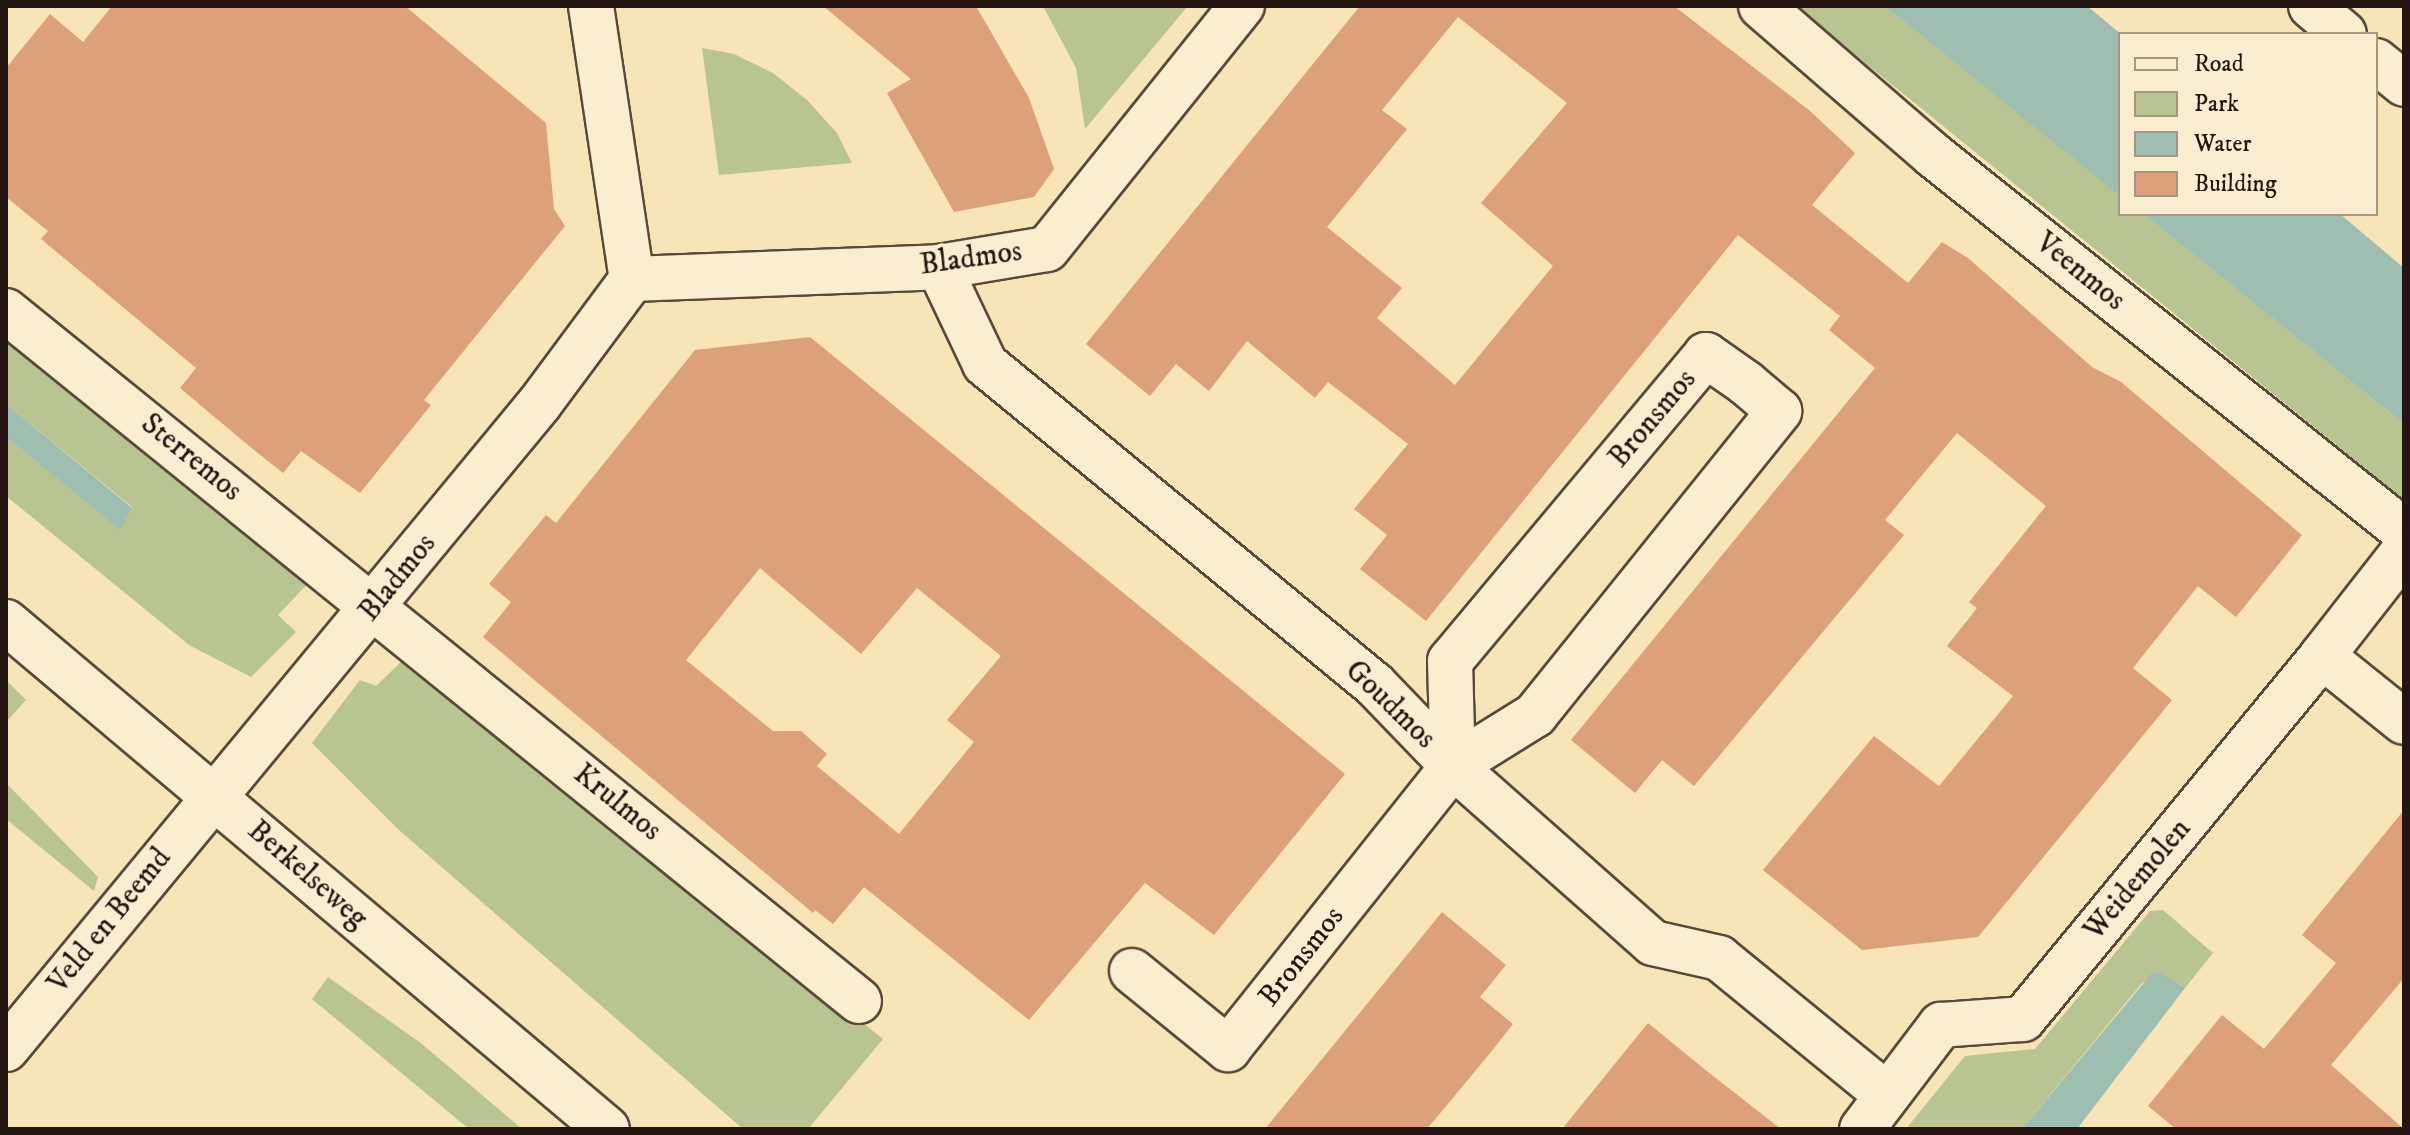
<!DOCTYPE html>
<style>
body{margin:0}
#map{position:relative;width:2410px;height:1135px;overflow:hidden;background:#f7e4b7;font-family:"IM FELL DW Pica",serif}
div>[style]{position:absolute}
[style*='--x']{left:calc(var(--x)*1px);top:calc(var(--y)*1px);width:calc(var(--w)*1px);rotate:calc(var(--a)*1deg)}
.green>*{inset:0;background:#b9c590}
.water>*{inset:0;background:#9dbeb0}
.building>*{inset:0;background:#dca07a}
.roads{filter:drop-shadow(2px 0 #59493a) drop-shadow(-2px 0 #59493a) drop-shadow(0 2px #59493a) drop-shadow(0 -2px #59493a)}
.minor>*{height:44px;margin:-22px;padding:0 22px;transform-origin:22px;border-radius:22px;background:#faedd0}
.tertiary>*{height:44px;margin:-22px;padding:0 22px;transform-origin:22px;border-radius:22px;background:#faedd0}
span{translate:-50% -50%;white-space:nowrap;text-align:center;line-height:1.15;-webkit-text-stroke:7px #faedd0;paint-order:stroke}
.street-label{font-size:30px;color:#241510}
.frame{position:absolute;inset:0;border:8px solid #241510;pointer-events:none}
.legend{position:absolute;left:2118px;top:32px;width:260px;height:184px;box-sizing:border-box;background:#faedd0;border:2px solid #a49783;margin:0;padding:10px 14px;list-style:none;font-size:24px;color:#241510}
.legend li{display:flex;align-items:center;gap:16px;height:40px}
.legend b{width:40px;border:2px solid #a49783}
</style>
<div id="map">
<div class="green">
<i style="clip-path:polygon(1043px 6px,1188px 6px,1085px 129px,1076px 68px)"></i>
<i style="clip-path:polygon(1795px 6px,1885px 6px,2120px 195px,2120px 214px,2143px 214px,2404px 424px,2404px 500px)"></i>
<i style="clip-path:polygon(702px 48px,734px 54px,773px 73px,807px 100px,837px 133px,852px 163px,719px 175px)"></i>
<i style="clip-path:polygon(6px 326px,315px 576px,278px 615px,296px 632px,251px 677px,189px 645px,6px 496px,6px 437px,119px 529px,132px 507px,6px 404px)"></i>
<i style="clip-path:polygon(406px 657px,883px 1039px,808px 1129px,743px 1129px,399px 830px,312px 743px,360px 680px,376px 686px)"></i>
<i style="clip-path:polygon(6px 680px,26px 700px,6px 722px)"></i>
<i style="clip-path:polygon(6px 783px,98px 877px,94px 891px,6px 819px)"></i>
<i style="clip-path:polygon(2163px 910px,2213px 953px,2185px 988px,2162px 973px,2142px 983px,2022px 1129px,1906px 1129px,1965px 1056px,2035px 1049px,2150px 911px)"></i>
<i style="clip-path:polygon(328px 977px,422px 1044px,522px 1129px,469px 1129px,312px 999px)"></i>
</div>
<div class="water">
<i style="clip-path:polygon(1885px 6px,2087px 6px,2121px 34px,2120px 196px)"></i>
<i style="clip-path:polygon(2143px 214px,2340px 214px,2404px 268px,2404px 424px)"></i>
<i style="clip-path:polygon(6px 404px,132px 508px,120px 530px,6px 437px)"></i>
<i style="clip-path:polygon(2152px 973px,2162px 973px,2185px 988px,2077px 1129px,2022px 1129px)"></i>
</div>
<div class="building">
<i style="clip-path:polygon(112px 6px,405px 6px,546px 123px,554px 209px,565px 226px,424px 400px,431px 405px,360px 493px,301px 451px,283px 473px,249px 446px,180px 388px,196px 368px,41px 239px,48px 231px,6px 197px,6px 68px,50px 14px,83px 42px)"></i>
<i style="clip-path:polygon(823px 6px,976px 6px,1029px 98px,1054px 169px,1034px 197px,954px 212px,887px 93px,911px 79px)"></i>
<i style="clip-path:polygon(evenodd,1360px 6px,1674px 6px,1810px 111px,1855px 153px,1812px 205px,1908px 283px,1942px 242px,1968px 258px,2092px 367px,2121px 382px,2302px 535px,2236px 617px,2198px 586px,2133px 668px,2172px 700px,1978px 937px,1862px 950px,1763px 870px,1874px 736px,1939px 786px,2013px 696px,1947px 646px,1977px 608px,1969px 602px,2046px 506px,1957px 433px,1885px 520px,1904px 535px,1694px 786px,1662px 760px,1635px 793px,1571px 740px,1875px 368px,1829px 330px,1840px 316px,1738px 235px,1426px 621px,1360px 569px,1387px 535px,1354px 509px,1408px 444px,1328px 382px,1315px 398px,1247px 341px,1209px 391px,1176px 364px,1150px 396px,1086px 344px,1360px 6px,1458px 17px,1567px 103px,1481px 203px,1553px 266px,1455px 385px,1377px 318px,1402px 288px,1327px 227px,1407px 129px,1382px 110px,1458px 17px)"></i>
<i style="clip-path:polygon(evenodd,810px 337px,1345px 774px,1214px 935px,1145px 883px,1029px 1020px,864px 887px,833px 924px,815px 910px,813px 913px,483px 637px,511px 602px,489px 584px,546px 515px,556px 523px,695px 350px,810px 337px,760px 568px,861px 654px,917px 588px,1001px 656px,947px 720px,974px 742px,899px 834px,817px 766px,827px 754px,801px 731px,773px 731px,686px 660px,760px 568px)"></i>
<i style="clip-path:polygon(2404px 810px,2404px 978px,2331px 1065px,2404px 1129px,2176px 1129px,2148px 1106px,2222px 1015px,2264px 1049px,2336px 963px,2302px 935px)"></i>
<i style="clip-path:polygon(1442px 912px,1506px 965px,1480px 997px,1513px 1024px,1491px 1052px,1427px 1129px,1265px 1129px)"></i>
<i style="clip-path:polygon(1648px 1023px,1708px 1072px,1781px 1129px,1562px 1129px)"></i>
</div>
<div class="roads">
<div class="minor">
<i style="--x:591;--y:6;--w:276;--a:81.5"></i>
<i style="--x:632;--y:279;--w:307;--a:-2.2"></i>
<i style="--x:939;--y:267;--w:109;--a:-9.5"></i>
<i style="--x:1047;--y:249;--w:312;--a:-51.3"></i>
<i style="--x:1761;--y:6;--w:228;--a:40.9"></i>
<i style="--x:1933;--y:155;--w:603;--a:38.6"></i>
<i style="--x:2311;--y:6;--w:43;--a:40.3"></i>
<i style="--x:2376;--y:61;--w:36;--a:39"></i>
<i style="--x:939;--y:267;--w:107;--a:64.6"></i>
<i style="--x:985;--y:364;--w:505;--a:39.46"></i>
<i style="--x:1375;--y:685;--w:112;--a:46.1"></i>
<i style="--x:1453;--y:766;--w:267;--a:41.5"></i>
<i style="--x:1653;--y:943;--w:68;--a:12.8"></i>
<i style="--x:1719;--y:958;--w:215;--a:39.2"></i>
<i style="--x:6;--y:311;--w:1097;--a:38.97"></i>
<i style="--x:2322;--y:656;--w:133;--a:-52"></i>
<i style="--x:1132;--y:971;--w:124;--a:39.1"></i>
<i style="--x:1228;--y:1049;--w:362;--a:-51.5"></i>
<i style="--x:1453;--y:766;--w:97;--a:-31.9"></i>
<i style="--x:1535;--y:715;--w:390;--a:-51.2"></i>
<i style="--x:1779;--y:411;--w:43;--a:-139.7"></i>
<i style="--x:1746;--y:383;--w:49;--a:-145"></i>
<i style="--x:1706;--y:355;--w:399;--a:129.9"></i>
<i style="--x:1450;--y:661;--w:105;--a:88.4"></i>
<i style="--x:6;--y:1049;--w:838;--a:-50.42"></i>
<i style="--x:540;--y:403;--w:154;--a:-53.4"></i>
<i style="--x:1862;--y:1129;--w:131;--a:-52.8"></i>
<i style="--x:1941;--y:1025;--w:82;--a:-4.2"></i>
<i style="--x:2023;--y:1019;--w:470;--a:-50.5"></i>
<i style="--x:2322;--y:656;--w:105;--a:38.8"></i>
</div>
<div class="tertiary">
<i style="--x:6;--y:622;--w:786;--a:40.15"></i>
</div>
</div>
<div class="street-label">
<span style="left:971px;top:259px;rotate:-8deg">Bladmos</span>
<span style="left:2080px;top:272px;rotate:39deg">Veenmos</span>
<span style="left:1653px;top:419px;rotate:-50deg">Bronsmos</span>
<span style="left:191px;top:458px;rotate:39deg">Sterremos</span>
<span style="left:398px;top:578px;rotate:-51deg">Bladmos</span>
<span style="left:1390px;top:705px;rotate:44deg">Goudmos</span>
<span style="left:617px;top:803px;rotate:39deg">Krulmos</span>
<span style="left:307px;top:875px;rotate:41deg">Berkelseweg</span>
<span style="left:2138px;top:880px;rotate:-50deg">Weidemolen</span>
<span style="left:110px;top:921px;rotate:-51deg">Veld en Beemd</span>
<span style="left:1302px;top:957px;rotate:-52deg">Bronsmos</span>
</div>
<div class="frame"></div>
<ul class="legend">
<li><b style="height:10px;background:#faedd0"></b>Road</li>
<li><b style="height:22px;background:#b9c590"></b>Park</li>
<li><b style="height:22px;background:#9dbeb0"></b>Water</li>
<li><b style="height:22px;background:#dca07a"></b>Building</li>
</ul>
</div>
